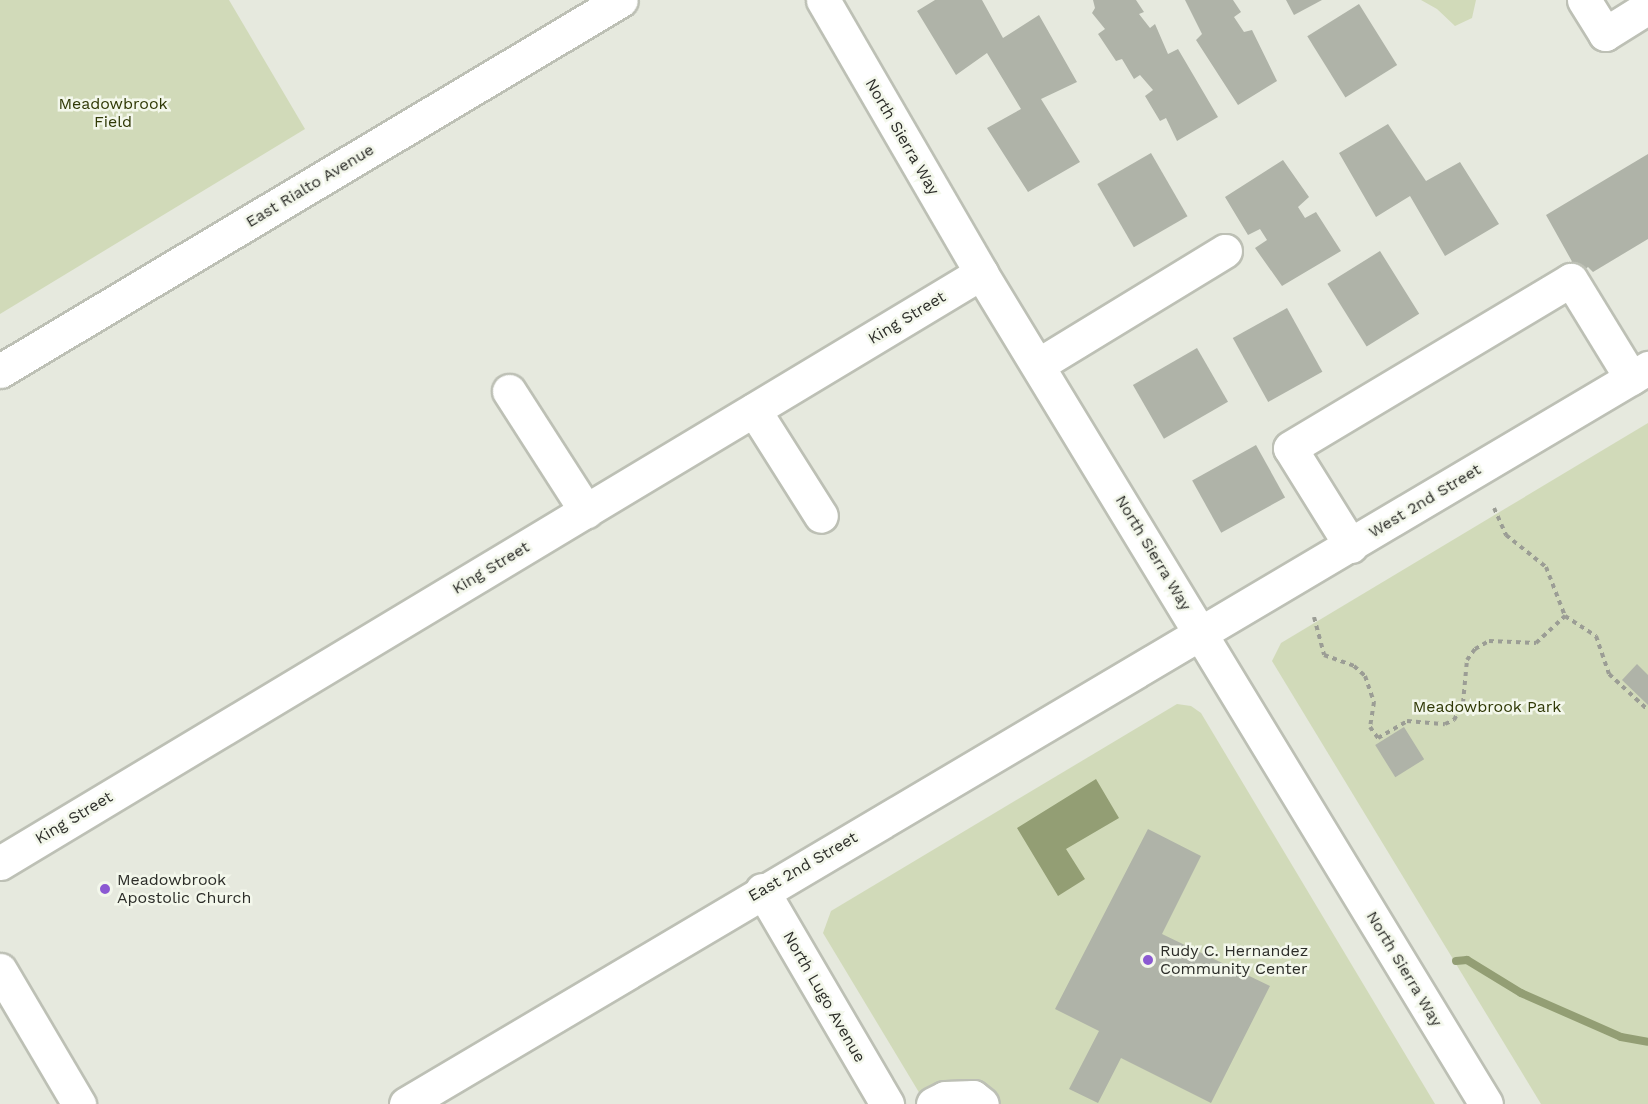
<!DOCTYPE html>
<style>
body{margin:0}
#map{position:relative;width:1648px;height:1104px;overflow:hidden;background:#e6e9de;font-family:"Work Sans",sans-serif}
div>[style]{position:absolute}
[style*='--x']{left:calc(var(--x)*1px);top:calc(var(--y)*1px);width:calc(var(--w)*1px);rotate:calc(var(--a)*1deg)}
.green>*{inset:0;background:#d1dab9}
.water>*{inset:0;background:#939e74}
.stream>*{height:8px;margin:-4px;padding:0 4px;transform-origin:4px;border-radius:4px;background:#939e74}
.building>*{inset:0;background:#afb3a8;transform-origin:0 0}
.path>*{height:4px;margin-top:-2px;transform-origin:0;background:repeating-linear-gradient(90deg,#9b9d95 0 4.5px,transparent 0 9px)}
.roads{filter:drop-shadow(2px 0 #bdc0b5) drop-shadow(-2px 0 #bdc0b5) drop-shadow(0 2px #bdc0b5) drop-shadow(0 -2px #bdc0b5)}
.minor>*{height:33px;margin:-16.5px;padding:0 16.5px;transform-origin:16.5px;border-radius:16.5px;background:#fff}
.dots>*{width:16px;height:16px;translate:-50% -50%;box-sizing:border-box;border:3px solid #f3f7eb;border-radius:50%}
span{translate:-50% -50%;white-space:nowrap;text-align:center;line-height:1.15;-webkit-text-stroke:5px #f3f7eb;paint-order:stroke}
.park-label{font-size:16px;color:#303906}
.street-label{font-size:16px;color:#2c2d29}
.poi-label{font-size:16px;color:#2c2d29}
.left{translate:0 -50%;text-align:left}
</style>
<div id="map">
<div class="green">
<i style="clip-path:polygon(0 0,229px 0,305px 129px,0 314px)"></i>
<i style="clip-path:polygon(1421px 0,1476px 0,1472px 18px,1455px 26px,1437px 9px)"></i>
<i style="clip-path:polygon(1648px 423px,1648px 1104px,1541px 1104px,1272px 661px,1281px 643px)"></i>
<i style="clip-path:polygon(1177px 704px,1191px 706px,1201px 713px,1435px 1104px,926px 1104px,823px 933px,831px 911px)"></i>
</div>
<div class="water">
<i style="clip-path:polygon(1096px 779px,1119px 818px,1066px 849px,1085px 879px,1058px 896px,1017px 828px)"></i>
</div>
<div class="stream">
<i style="--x:1456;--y:961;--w:11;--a:-5"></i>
<i style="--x:1467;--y:960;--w:63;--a:31.4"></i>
<i style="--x:1521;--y:993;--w:109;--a:23.7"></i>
<i style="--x:1621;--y:1037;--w:27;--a:10"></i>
</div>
<div class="building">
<i style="clip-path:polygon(935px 0,982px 0,1003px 38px,1039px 15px,1077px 82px,1041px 99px,1080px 162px,1028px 192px,987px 128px,1021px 109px,987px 53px,956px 75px,917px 11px)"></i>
<i style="clip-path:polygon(1093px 0,1136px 0,1144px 12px,1139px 14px,1150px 28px,1155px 24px,1168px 54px,1178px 49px,1218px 117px,1177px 141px,1166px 118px,1160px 121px,1145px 96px,1153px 90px,1140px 75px,1134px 79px,1122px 59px,1116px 61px,1098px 34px,1105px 29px,1092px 13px,1095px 8px)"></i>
<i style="clip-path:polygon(1185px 0,1233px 0,1241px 12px,1234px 17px,1244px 32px,1252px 30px,1277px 81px,1238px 105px,1196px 40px,1202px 34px)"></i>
<i style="clip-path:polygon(1286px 0,1322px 0,1294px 15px)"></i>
<i style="left:1359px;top:4px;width:72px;height:61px;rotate:58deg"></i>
<i style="clip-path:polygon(1388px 124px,1426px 181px,1460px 162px,1499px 224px,1445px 256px,1410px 196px,1376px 217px,1339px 153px)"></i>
<i style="left:1151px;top:153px;width:73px;height:62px;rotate:60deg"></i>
<i style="clip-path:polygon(1648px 154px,1648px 239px,1593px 272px,1588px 267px,1579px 274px,1546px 215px)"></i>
<i style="clip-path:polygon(1283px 160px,1309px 197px,1298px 207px,1305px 218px,1316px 212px,1341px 251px,1282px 286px,1255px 248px,1267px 240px,1260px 229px,1248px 235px,1225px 197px)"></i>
<i style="left:1380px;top:251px;width:74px;height:62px;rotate:58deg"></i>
<i style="left:1287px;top:308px;width:73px;height:62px;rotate:61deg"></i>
<i style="left:1197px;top:348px;width:62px;height:74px;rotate:60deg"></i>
<i style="left:1256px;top:445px;width:60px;height:73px;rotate:61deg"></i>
<i style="clip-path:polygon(1637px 664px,1648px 675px,1648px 705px,1622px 680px)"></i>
<i style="left:1404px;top:727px;width:38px;height:34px;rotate:58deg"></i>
<i style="clip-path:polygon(1148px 829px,1201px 856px,1162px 934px,1270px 986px,1211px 1103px,1121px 1058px,1098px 1103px,1069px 1089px,1099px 1031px,1055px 1009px)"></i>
</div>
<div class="path">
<i style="--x:1494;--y:508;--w:30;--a:66"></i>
<i style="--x:1506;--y:535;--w:51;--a:38.7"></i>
<i style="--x:1546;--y:567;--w:53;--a:68.8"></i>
<i style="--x:1565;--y:616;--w:37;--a:33"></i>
<i style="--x:1596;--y:636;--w:40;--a:71.1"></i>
<i style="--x:1609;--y:674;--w:53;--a:42.7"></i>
<i style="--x:1314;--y:617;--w:39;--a:75"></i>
<i style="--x:1324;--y:655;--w:32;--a:20"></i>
<i style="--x:1354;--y:666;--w:15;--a:42"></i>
<i style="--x:1365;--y:676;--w:28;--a:71"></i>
<i style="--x:1374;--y:702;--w:25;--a:99"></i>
<i style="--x:1370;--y:727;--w:14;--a:54"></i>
<i style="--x:1378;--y:738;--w:34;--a:-30"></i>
<i style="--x:1407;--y:721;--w:38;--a:5"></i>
<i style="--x:1445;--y:724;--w:10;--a:-24"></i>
<i style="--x:1454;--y:720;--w:19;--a:-62"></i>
<i style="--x:1463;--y:703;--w:43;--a:-84.7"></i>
<i style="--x:1467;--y:660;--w:14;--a:-54"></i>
<i style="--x:1475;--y:649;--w:16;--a:-30"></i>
<i style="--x:1489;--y:641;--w:47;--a:2.4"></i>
<i style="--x:1536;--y:643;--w:40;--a:-43"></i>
</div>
<div class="roads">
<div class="minor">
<i style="--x:823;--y:0;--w:315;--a:59.9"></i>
<i style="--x:981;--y:273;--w:972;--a:58.71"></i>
<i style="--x:1584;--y:0;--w:40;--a:58"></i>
<i style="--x:1605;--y:34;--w:51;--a:-32.1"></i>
<i style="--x:1038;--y:365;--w:219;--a:-31.4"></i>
<i style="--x:0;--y:371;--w:723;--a:-30.86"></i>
<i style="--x:509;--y:391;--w:143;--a:57.3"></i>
<i style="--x:754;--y:410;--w:125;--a:57.7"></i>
<i style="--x:1351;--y:546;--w:115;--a:-121.9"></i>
<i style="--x:1290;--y:448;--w:327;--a:-30.9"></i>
<i style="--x:1571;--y:280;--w:115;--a:58.5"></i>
<i style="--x:0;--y:863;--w:1145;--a:-31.02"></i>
<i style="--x:762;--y:890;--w:248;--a:59.7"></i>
<i style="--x:0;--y:970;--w:156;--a:59.5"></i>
<i style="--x:406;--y:1104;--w:1444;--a:-30.65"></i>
<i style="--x:933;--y:1104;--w:13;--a:-27"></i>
<i style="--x:945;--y:1098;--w:28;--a:-2"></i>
<i style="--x:973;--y:1097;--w:11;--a:38"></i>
</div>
</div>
<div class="dots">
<i style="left:105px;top:889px;background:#8b59d2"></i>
<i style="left:1148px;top:960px;background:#8b59d2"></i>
</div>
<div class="park-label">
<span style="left:113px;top:113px">Meadowbrook<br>Field</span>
<span style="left:1487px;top:707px">Meadowbrook Park</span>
</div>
<div class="street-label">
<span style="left:902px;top:137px;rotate:60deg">North Sierra Way</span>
<span style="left:310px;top:186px;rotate:-31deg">East Rialto Avenue</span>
<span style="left:907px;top:318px;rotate:-31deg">King Street</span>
<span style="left:1425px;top:501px;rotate:-31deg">West 2nd Street</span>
<span style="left:1153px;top:553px;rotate:59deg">North Sierra Way</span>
<span style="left:491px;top:568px;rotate:-31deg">King Street</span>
<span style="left:74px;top:818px;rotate:-31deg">King Street</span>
<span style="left:803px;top:867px;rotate:-30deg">East 2nd Street</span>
<span style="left:1404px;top:969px;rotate:59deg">North Sierra Way</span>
<span style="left:824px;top:997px;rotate:60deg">North Lugo Avenue</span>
</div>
<div class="poi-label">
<span class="left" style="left:117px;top:889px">Meadowbrook<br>Apostolic Church</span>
<span class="left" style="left:1160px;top:960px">Rudy C. Hernandez<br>Community Center</span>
</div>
</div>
